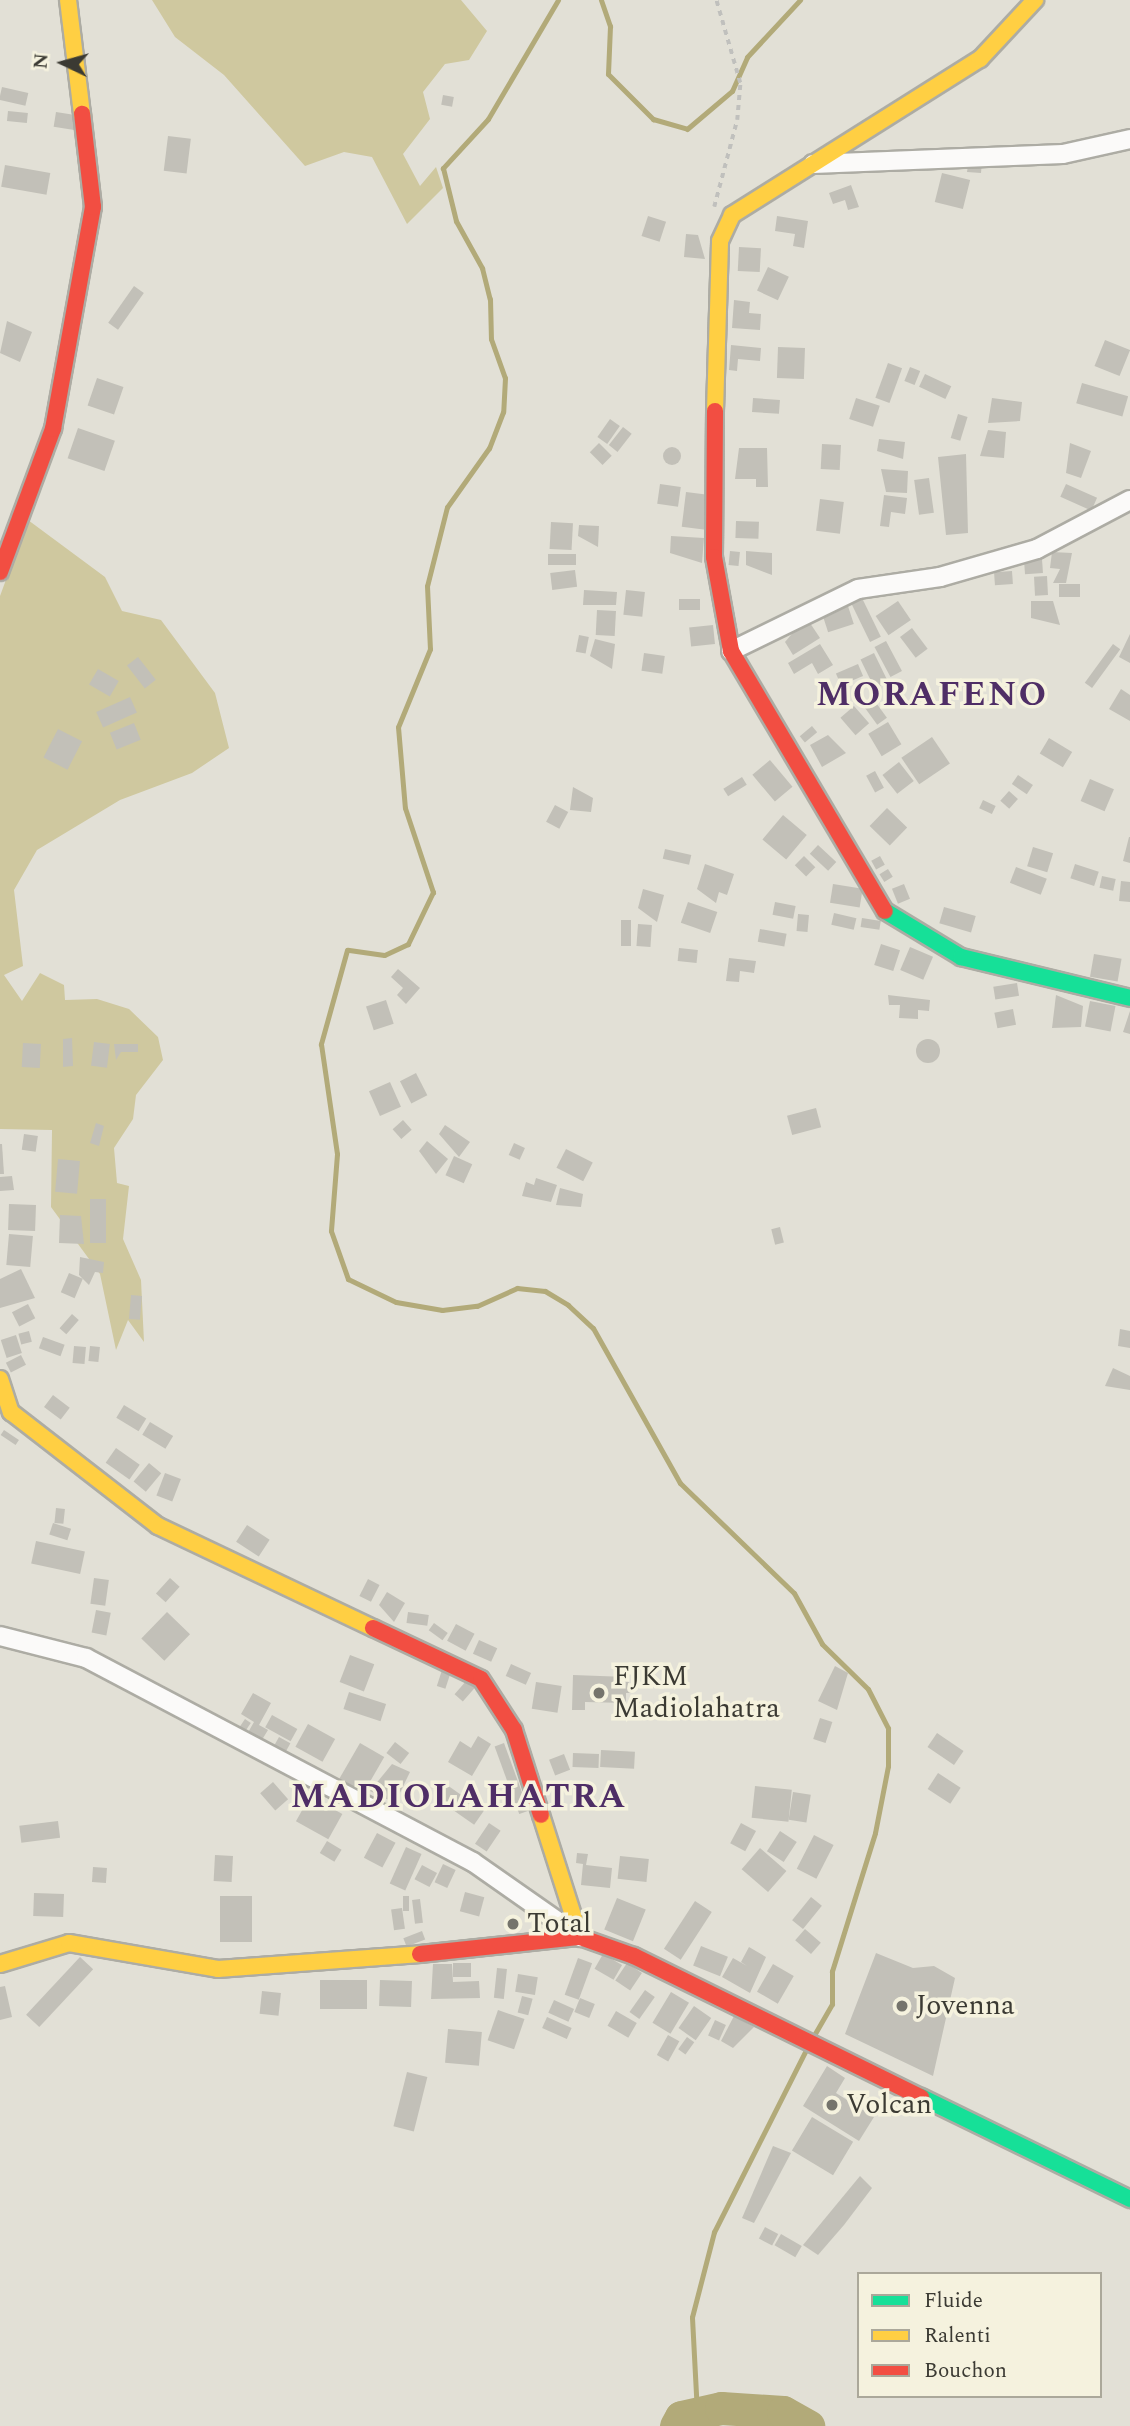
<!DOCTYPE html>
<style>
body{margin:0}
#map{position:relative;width:1130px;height:2426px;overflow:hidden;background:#e2e0d6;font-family:Spectral,serif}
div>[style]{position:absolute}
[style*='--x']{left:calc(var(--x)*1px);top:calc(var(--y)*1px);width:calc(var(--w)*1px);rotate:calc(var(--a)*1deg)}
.forest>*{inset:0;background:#cfc89f}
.stream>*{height:5px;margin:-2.5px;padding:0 2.5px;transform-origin:2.5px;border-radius:2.5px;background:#b2aa79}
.river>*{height:33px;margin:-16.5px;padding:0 16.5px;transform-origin:16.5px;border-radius:16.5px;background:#b2aa79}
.building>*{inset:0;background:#c2c0b8;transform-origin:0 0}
.round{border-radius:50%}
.path>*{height:3.5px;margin-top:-1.75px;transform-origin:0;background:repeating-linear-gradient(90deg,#c0c0bd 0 5px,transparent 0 10px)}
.roads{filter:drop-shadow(2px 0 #adaca4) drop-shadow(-2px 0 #adaca4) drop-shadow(0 2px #adaca4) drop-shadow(0 -2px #adaca4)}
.street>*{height:18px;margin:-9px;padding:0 9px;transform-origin:9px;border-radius:9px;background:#fbfaf9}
.fast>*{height:16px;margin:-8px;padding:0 8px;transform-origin:8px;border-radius:8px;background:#16e098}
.slow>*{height:16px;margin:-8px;padding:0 8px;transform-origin:8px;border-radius:8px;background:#ffcf43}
.jam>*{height:16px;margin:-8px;padding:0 8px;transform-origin:8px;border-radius:8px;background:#f24e42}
.dots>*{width:19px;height:19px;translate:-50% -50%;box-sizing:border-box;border:4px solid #f5f2de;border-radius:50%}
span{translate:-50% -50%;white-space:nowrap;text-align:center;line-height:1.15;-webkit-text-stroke:7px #f5f2de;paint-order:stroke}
.poi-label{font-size:28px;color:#3b3a33}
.left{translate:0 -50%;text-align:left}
.district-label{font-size:35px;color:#4f2e66;font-weight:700;letter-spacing:2px}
.legend{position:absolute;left:857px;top:2272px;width:245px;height:126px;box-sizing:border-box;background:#f5f2de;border:2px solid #aba89a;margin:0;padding:9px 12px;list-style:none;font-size:21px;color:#3b3a33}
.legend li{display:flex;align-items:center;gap:14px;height:35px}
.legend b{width:35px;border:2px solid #aba89a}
.north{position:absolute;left:28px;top:28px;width:70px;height:70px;-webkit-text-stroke:5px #f5f2de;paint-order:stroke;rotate:275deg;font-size:19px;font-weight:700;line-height:28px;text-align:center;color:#3b3a33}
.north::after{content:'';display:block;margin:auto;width:24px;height:32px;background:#3b3a33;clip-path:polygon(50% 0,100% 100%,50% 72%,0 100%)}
</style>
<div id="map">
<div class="forest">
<i style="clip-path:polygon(152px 0,461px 0,487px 31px,469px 60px,445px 64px,423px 92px,430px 119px,403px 154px,420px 186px,436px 167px,443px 188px,407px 224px,372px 157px,344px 152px,305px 166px,224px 75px,175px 37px)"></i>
<i style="clip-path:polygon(28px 520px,105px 577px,122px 611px,161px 620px,215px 693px,229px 748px,192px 773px,120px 800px,37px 850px,14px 890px,23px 966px,4px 975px,22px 1001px,40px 973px,64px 985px,65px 1000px,97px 999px,129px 1009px,158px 1037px,163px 1060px,136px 1095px,133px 1119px,114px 1148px,117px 1183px,129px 1186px,123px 1239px,141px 1280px,144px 1342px,128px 1320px,116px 1350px,100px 1274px,51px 1207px,52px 1130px,0 1129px,0 596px)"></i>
</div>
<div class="stream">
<i style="--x:558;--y:0;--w:138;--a:120.5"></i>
<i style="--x:488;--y:119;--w:67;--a:132.6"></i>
<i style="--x:443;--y:168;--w:55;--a:76.2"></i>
<i style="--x:456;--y:221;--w:54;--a:61"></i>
<i style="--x:482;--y:268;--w:32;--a:76"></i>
<i style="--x:490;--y:299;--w:40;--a:88.6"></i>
<i style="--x:491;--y:339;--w:41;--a:70.3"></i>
<i style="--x:505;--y:378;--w:34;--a:93"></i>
<i style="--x:503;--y:412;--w:39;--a:111"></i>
<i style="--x:489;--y:448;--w:72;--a:125.4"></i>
<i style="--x:447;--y:507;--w:81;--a:104.2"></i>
<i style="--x:427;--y:586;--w:63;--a:87.3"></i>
<i style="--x:430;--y:649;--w:84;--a:112.3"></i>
<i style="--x:398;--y:727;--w:81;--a:85.1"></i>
<i style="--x:405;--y:808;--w:89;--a:71.6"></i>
<i style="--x:433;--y:892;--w:58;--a:115.7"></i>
<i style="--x:408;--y:944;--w:26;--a:155"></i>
<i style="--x:384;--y:955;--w:37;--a:-172"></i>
<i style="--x:347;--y:950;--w:98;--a:105.5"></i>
<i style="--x:321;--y:1044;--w:111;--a:81.7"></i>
<i style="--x:337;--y:1154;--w:77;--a:94.5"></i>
<i style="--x:331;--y:1231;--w:51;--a:70.5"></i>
<i style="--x:348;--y:1279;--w:53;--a:25.6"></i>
<i style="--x:396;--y:1302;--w:47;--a:9.9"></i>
<i style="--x:442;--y:1310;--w:35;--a:-7"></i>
<i style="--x:477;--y:1306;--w:44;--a:-24.2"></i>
<i style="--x:517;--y:1288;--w:28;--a:6"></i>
<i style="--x:545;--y:1291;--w:27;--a:31"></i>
<i style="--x:568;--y:1305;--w:34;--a:43"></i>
<i style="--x:593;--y:1328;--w:178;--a:60.7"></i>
<i style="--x:680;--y:1483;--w:158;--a:44"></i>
<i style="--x:794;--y:1593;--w:58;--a:61.2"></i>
<i style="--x:822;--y:1644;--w:64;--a:44.4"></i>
<i style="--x:868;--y:1689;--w:44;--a:62.9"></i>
<i style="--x:888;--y:1728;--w:38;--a:90"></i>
<i style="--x:888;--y:1766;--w:68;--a:101"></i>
<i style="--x:875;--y:1833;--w:145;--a:107.3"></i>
<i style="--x:832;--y:1971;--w:33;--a:90"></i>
<i style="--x:832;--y:2004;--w:36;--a:120"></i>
<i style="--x:601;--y:0;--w:28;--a:71"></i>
<i style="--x:610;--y:26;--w:48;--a:92.4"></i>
<i style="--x:608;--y:74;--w:64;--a:45"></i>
<i style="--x:653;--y:119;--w:35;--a:16"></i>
<i style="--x:687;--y:129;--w:59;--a:-40.2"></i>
<i style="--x:732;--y:91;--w:37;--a:-66"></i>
<i style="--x:747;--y:57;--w:78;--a:-47.1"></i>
<i style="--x:697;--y:2413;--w:96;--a:-93"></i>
<i style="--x:692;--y:2317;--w:88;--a:-75.5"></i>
<i style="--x:714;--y:2232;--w:204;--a:-63.2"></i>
</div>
<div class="river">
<i style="--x:676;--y:2426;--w:10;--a:-61"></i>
<i style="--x:681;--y:2417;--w:41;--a:-12.7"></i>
<i style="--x:721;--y:2408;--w:62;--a:3.7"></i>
<i style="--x:783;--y:2412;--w:29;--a:29"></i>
</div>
<div class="building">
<i style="left:2px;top:87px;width:27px;height:13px;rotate:13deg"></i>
<i style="left:443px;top:95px;width:11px;height:10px;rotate:10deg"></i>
<i style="left:8px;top:111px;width:20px;height:10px;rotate:6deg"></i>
<i style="left:56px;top:112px;width:24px;height:15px;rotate:9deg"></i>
<i style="left:168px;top:136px;width:23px;height:35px;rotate:7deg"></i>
<i style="clip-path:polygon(969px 159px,982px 161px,981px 173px,967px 172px)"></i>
<i style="left:5px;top:165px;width:46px;height:22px;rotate:10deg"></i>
<i style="left:942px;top:173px;width:29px;height:30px;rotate:14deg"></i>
<i style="clip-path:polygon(851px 185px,859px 207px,848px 210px,845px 200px,833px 204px,829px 193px)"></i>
<i style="left:648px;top:216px;width:19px;height:21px;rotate:18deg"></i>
<i style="clip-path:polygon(777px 216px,808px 221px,804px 248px,793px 246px,795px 234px,775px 231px)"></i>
<i style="clip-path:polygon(686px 234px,698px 235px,705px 259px,684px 257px)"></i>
<i style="left:739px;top:247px;width:22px;height:24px;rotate:3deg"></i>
<i style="left:768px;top:267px;width:23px;height:26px;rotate:25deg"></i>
<i style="left:134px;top:286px;width:12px;height:45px;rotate:35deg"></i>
<i style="clip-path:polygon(734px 300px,750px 302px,749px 313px,761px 314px,760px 330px,732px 328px)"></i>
<i style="clip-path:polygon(7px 321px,32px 332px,20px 362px,0 353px)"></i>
<i style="left:1105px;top:340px;width:27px;height:28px;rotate:22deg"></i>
<i style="clip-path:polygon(731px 345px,761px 348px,760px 361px,738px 359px,737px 371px,729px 370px)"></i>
<i style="left:778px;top:347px;width:27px;height:31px;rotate:2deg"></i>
<i style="left:888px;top:363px;width:15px;height:37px;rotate:20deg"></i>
<i style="left:910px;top:367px;width:11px;height:15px;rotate:22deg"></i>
<i style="left:925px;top:374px;width:29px;height:14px;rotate:25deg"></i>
<i style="left:97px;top:378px;width:28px;height:29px;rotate:19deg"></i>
<i style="left:1082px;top:383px;width:48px;height:21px;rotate:16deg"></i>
<i style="left:753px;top:398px;width:27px;height:14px;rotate:4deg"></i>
<i style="left:856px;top:398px;width:25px;height:22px;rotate:18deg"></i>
<i style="clip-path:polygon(992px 398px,1022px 402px,1020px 421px,988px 423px)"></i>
<i style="left:958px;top:414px;width:10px;height:25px;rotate:17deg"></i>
<i style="left:610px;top:419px;width:12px;height:22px;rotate:35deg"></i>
<i style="left:623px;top:427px;width:11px;height:23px;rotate:38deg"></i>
<i style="left:78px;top:428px;width:39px;height:32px;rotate:19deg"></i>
<i style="clip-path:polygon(988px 430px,1006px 432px,1004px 458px,980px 456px)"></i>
<i style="clip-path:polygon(879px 439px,905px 442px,903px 459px,877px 451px)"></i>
<i style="left:599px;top:443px;width:18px;height:13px;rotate:45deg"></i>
<i style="clip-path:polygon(1070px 443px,1091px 451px,1081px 478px,1066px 473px)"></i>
<i style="left:822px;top:444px;width:19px;height:25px;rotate:3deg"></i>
<i class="round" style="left:663px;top:447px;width:18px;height:18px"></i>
<i style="clip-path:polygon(739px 448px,767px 448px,768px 487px,756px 487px,756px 479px,735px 479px)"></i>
<i style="clip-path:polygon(966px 454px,968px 533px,946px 535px,938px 457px)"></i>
<i style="clip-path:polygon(881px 469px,908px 471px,907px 493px,886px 492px)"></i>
<i style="left:929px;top:478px;width:35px;height:15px;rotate:82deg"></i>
<i style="left:660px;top:484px;width:21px;height:20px;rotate:8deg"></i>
<i style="left:1066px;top:484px;width:34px;height:14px;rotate:24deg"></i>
<i style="left:686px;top:492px;width:24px;height:35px;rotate:7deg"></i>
<i style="clip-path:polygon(884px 495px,907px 498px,905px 514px,891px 512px,889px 527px,880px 526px)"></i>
<i style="left:820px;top:499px;width:24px;height:32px;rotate:7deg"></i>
<i style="left:736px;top:521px;width:23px;height:17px;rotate:2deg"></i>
<i style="left:551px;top:522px;width:22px;height:27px;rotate:3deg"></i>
<i style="clip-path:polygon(579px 525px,599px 526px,598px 547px,578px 536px)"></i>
<i style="clip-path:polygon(671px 536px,704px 538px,702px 563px,670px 553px)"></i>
<i style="left:730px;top:551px;width:10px;height:14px;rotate:6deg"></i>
<i style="clip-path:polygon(746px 551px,772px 553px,772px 575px,746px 565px)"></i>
<i style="clip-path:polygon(1052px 552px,1072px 553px,1066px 583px,1053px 583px,1060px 569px,1050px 568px)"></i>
<i style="left:576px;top:554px;width:11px;height:28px;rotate:90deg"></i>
<i style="left:1042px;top:559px;width:14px;height:18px;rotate:86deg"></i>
<i style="left:575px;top:570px;width:17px;height:25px;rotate:83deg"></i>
<i style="left:1012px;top:571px;width:13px;height:18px;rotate:86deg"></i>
<i style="left:1047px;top:576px;width:19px;height:13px;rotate:87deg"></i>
<i style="left:1059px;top:584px;width:21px;height:13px"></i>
<i style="clip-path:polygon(584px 590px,617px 592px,616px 605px,583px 605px)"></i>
<i style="left:626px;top:590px;width:19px;height:25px;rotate:6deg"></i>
<i style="left:862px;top:598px;width:43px;height:12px;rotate:64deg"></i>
<i style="left:679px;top:599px;width:21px;height:11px"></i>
<i style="left:898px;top:601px;width:23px;height:27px;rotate:56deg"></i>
<i style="clip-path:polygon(1031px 601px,1053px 601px,1060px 625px,1031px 618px)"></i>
<i style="left:847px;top:603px;width:22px;height:27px;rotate:72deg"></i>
<i style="left:597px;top:610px;width:19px;height:25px;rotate:3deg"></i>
<i style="clip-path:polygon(806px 617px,820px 638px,793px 655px,785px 642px)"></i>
<i style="left:713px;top:625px;width:19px;height:24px;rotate:84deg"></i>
<i style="left:912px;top:628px;width:26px;height:15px;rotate:53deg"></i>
<i style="clip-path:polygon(1130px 634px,1130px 663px,1119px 657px)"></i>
<i style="left:579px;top:635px;width:10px;height:17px;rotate:11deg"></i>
<i style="clip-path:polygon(595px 639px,615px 644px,612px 669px,590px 656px)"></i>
<i style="left:886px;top:641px;width:34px;height:13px;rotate:62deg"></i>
<i style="clip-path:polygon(820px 644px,833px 665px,818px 674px,812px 663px,794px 674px,788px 663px)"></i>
<i style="left:1113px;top:644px;width:9px;height:48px;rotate:36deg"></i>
<i style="left:644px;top:653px;width:21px;height:18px;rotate:8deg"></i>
<i style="left:874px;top:653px;width:32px;height:15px;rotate:64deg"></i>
<i style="left:138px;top:657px;width:29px;height:14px;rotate:52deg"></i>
<i style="left:858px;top:664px;width:13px;height:24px;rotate:67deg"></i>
<i style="left:98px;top:669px;width:24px;height:18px;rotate:30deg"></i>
<i style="clip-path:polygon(1121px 689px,1130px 695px,1130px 721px,1109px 709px)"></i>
<i style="left:130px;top:697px;width:17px;height:37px;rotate:66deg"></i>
<i style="left:874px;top:700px;width:22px;height:12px;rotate:54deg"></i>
<i style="left:854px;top:706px;width:23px;height:18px;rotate:49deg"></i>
<i style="left:888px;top:722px;width:26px;height:23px;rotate:59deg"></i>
<i style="left:134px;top:723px;width:18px;height:26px;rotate:68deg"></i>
<i style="left:812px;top:726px;width:8px;height:16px;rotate:50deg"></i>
<i style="left:58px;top:729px;width:27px;height:32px;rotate:27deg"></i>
<i style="clip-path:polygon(828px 735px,846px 753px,822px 767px,810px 745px)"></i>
<i style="left:932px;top:737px;width:32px;height:37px;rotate:56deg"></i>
<i style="left:1049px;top:738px;width:27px;height:18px;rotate:31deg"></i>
<i style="left:770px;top:760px;width:35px;height:23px;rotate:50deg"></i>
<i style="left:899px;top:762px;width:24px;height:21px;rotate:52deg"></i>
<i style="left:875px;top:771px;width:19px;height:10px;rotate:62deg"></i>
<i style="left:1018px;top:775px;width:18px;height:11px;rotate:34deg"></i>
<i style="left:742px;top:777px;width:9px;height:22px;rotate:58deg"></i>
<i style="left:1090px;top:779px;width:26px;height:24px;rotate:23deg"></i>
<i style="clip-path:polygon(573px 787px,593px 798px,591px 812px,570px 810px)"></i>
<i style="left:1009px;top:791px;width:12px;height:13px;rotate:42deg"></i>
<i style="left:983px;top:800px;width:14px;height:9px;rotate:25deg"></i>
<i style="left:555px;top:805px;width:15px;height:19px;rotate:28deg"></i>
<i style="left:887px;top:808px;width:28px;height:25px;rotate:44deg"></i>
<i style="left:783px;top:815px;width:31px;height:32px;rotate:40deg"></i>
<i style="clip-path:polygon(1129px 837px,1130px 837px,1130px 863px,1123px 861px)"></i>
<i style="left:818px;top:845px;width:25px;height:12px;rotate:43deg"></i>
<i style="left:1033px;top:847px;width:21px;height:20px;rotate:17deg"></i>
<i style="left:665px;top:849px;width:27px;height:10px;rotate:13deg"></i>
<i style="left:804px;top:856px;width:16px;height:13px;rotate:45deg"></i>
<i style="left:880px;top:856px;width:10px;height:10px;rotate:61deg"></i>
<i style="clip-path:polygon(705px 864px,734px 874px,727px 895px,719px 892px,716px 903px,697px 889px)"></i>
<i style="left:1075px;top:864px;width:25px;height:15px;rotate:18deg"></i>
<i style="left:1016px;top:867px;width:33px;height:17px;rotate:21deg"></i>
<i style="left:888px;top:869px;width:9px;height:10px;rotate:58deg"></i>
<i style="left:1102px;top:876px;width:14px;height:12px;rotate:12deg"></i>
<i style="clip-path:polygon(1121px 881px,1130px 882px,1130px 902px,1119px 901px)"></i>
<i style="left:833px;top:884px;width:30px;height:19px;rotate:9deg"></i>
<i style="left:904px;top:884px;width:16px;height:13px;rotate:68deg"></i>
<i style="clip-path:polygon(643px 889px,664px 895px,657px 922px,638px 908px)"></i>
<i style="left:688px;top:902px;width:31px;height:22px;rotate:19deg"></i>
<i style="left:775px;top:902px;width:21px;height:13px;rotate:11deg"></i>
<i style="left:944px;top:907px;width:33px;height:17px;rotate:16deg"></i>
<i style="left:834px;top:913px;width:23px;height:12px;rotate:13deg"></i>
<i style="left:798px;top:914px;width:11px;height:17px;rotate:5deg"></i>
<i style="left:862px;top:918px;width:19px;height:9px;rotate:9deg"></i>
<i style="left:621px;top:920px;width:10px;height:26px"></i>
<i style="left:638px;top:924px;width:14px;height:22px;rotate:4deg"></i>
<i style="left:760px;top:929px;width:27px;height:13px;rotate:10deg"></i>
<i style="left:881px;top:944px;width:20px;height:22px;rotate:18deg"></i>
<i style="left:910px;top:947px;width:25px;height:25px;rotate:23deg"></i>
<i style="left:679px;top:948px;width:19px;height:13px;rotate:6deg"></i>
<i style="left:1094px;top:954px;width:28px;height:23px;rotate:10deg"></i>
<i style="clip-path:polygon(729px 958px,756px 961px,754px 973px,740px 971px,739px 982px,726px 981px)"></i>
<i style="clip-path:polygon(398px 969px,420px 988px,406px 1004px,397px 995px,403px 988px,391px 977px)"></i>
<i style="left:1017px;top:983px;width:13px;height:24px;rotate:81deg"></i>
<i style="clip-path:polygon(888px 995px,930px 1000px,929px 1011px,918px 1010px,918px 1019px,899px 1018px,900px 1005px,889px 1005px)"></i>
<i style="clip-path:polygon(1056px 995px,1083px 1006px,1081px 1027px,1052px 1028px)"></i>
<i style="left:386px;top:1000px;width:25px;height:21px;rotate:72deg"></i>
<i style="left:1090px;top:1001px;width:26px;height:26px;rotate:11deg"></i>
<i style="left:1013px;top:1009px;width:16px;height:19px;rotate:79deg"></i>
<i style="clip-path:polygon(1130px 1011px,1130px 1034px,1123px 1032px)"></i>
<i style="clip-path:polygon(72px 1038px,73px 1066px,63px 1067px,63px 1039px)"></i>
<i class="round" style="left:916px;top:1039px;width:24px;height:24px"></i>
<i style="left:94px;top:1042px;width:16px;height:24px;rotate:7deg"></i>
<i style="left:23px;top:1043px;width:18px;height:24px;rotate:3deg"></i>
<i style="clip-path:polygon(114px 1044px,138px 1044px,138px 1052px,121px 1052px,116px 1060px)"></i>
<i style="left:416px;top:1073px;width:25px;height:18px;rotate:63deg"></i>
<i style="left:390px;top:1082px;width:27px;height:23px;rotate:66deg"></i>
<i style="left:816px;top:1108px;width:20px;height:30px;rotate:75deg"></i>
<i style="left:403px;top:1120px;width:13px;height:14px;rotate:48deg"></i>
<i style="clip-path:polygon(96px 1123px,104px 1126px,99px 1146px,90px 1143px)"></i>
<i style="clip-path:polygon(445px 1125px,470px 1142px,459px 1157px,439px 1134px)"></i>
<i style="left:24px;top:1134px;width:14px;height:16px;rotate:8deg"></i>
<i style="clip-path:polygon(427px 1141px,448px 1159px,436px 1174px,419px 1151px)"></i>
<i style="left:514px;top:1143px;width:12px;height:13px;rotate:24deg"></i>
<i style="clip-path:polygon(0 1144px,2px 1144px,4px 1174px,0 1174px)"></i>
<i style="left:566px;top:1149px;width:30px;height:21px;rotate:27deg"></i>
<i style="left:454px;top:1156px;width:20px;height:21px;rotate:24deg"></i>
<i style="left:58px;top:1159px;width:22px;height:33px;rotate:5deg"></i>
<i style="clip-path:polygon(12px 1176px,14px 1190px,0 1191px,0 1177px)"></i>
<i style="clip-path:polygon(536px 1178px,557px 1185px,551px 1202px,522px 1196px,526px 1182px,534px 1185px)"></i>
<i style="clip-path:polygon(560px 1188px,583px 1194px,581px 1207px,556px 1205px)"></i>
<i style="left:90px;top:1199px;width:16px;height:44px"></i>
<i style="left:9px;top:1204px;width:27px;height:26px;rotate:2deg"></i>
<i style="clip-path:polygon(60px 1215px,81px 1216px,84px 1244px,59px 1243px)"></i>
<i style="left:780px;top:1227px;width:16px;height:9px;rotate:76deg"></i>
<i style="left:9px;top:1234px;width:24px;height:31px;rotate:5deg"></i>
<i style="clip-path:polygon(80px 1257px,104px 1262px,103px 1273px,95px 1272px,89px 1285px,79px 1275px)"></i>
<i style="clip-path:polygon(21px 1269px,35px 1298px,0 1308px,0 1279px)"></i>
<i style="left:69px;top:1273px;width:15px;height:21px;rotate:23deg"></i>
<i style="left:131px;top:1295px;width:11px;height:24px;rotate:5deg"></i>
<i style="left:28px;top:1304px;width:16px;height:18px;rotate:63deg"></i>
<i style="left:72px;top:1314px;width:9px;height:19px;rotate:41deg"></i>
<i style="clip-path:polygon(1120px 1329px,1130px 1331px,1130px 1348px,1118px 1346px)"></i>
<i style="left:29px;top:1331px;width:11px;height:11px;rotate:75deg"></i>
<i style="left:16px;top:1335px;width:19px;height:16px;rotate:72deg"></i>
<i style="left:43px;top:1337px;width:23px;height:12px;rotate:20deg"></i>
<i style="left:74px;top:1346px;width:12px;height:17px;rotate:5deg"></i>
<i style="left:90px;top:1346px;width:10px;height:15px;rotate:6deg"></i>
<i style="left:21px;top:1355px;width:11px;height:17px;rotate:63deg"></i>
<i style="clip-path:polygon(1113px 1368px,1130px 1376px,1130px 1390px,1105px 1386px)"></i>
<i style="left:53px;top:1395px;width:21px;height:15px;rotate:37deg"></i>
<i style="left:124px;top:1405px;width:26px;height:15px;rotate:31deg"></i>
<i style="left:150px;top:1422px;width:27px;height:15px;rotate:31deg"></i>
<i style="left:4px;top:1430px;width:18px;height:6px;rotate:34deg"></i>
<i style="left:116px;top:1448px;width:29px;height:18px;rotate:35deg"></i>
<i style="left:149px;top:1463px;width:16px;height:24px;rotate:40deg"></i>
<i style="left:165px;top:1473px;width:17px;height:24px;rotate:21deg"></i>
<i style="left:56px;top:1508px;width:9px;height:15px;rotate:6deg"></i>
<i style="left:53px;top:1523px;width:19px;height:12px;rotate:18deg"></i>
<i style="left:247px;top:1525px;width:27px;height:20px;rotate:33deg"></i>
<i style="left:36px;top:1541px;width:50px;height:23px;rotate:12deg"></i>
<i style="left:94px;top:1578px;width:15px;height:26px;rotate:8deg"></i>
<i style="left:170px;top:1578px;width:13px;height:21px;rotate:42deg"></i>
<i style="left:368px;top:1579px;width:13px;height:19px;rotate:27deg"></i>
<i style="clip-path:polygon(387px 1592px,405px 1603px,394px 1622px,379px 1605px)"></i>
<i style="left:96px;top:1610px;width:15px;height:23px;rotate:11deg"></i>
<i style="left:167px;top:1612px;width:32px;height:37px;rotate:44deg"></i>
<i style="left:408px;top:1612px;width:21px;height:11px;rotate:8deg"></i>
<i style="left:434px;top:1623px;width:17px;height:9px;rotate:36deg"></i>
<i style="left:456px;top:1624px;width:21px;height:19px;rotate:28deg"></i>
<i style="left:479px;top:1640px;width:20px;height:15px;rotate:24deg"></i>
<i style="left:350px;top:1655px;width:26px;height:29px;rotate:21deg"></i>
<i style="left:511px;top:1664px;width:22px;height:13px;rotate:24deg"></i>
<i style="clip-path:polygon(835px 1666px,848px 1673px,837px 1710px,818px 1701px)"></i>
<i style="left:443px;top:1667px;width:9px;height:20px;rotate:18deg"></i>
<i style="clip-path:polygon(573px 1675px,627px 1677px,632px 1693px,626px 1693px,626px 1703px,585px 1702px,585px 1710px,572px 1710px)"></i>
<i style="left:467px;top:1680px;width:11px;height:19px;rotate:41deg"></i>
<i style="left:536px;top:1682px;width:26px;height:27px;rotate:9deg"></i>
<i style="left:349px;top:1692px;width:39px;height:18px;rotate:18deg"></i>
<i style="clip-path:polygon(253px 1693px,271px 1703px,259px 1725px,268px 1730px,260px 1743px,246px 1736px,254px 1722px,241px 1714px)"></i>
<i style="left:272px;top:1715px;width:29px;height:14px;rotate:29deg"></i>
<i style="left:820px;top:1718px;width:13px;height:22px;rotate:18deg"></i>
<i style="left:245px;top:1719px;width:7px;height:13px;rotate:34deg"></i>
<i style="left:308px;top:1724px;width:31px;height:26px;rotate:29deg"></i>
<i style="left:937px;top:1733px;width:32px;height:17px;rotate:34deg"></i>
<i style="clip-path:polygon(478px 1736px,491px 1744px,472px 1776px,448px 1762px,460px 1741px,471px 1748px)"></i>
<i style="left:279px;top:1737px;width:13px;height:13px;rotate:29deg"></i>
<i style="left:395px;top:1742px;width:18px;height:14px;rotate:38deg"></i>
<i style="left:360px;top:1743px;width:28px;height:42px;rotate:30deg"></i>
<i style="left:504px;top:1743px;width:72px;height:10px;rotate:70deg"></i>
<i style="left:601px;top:1750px;width:34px;height:17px;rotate:3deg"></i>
<i style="left:573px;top:1753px;width:26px;height:14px;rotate:2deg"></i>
<i style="left:564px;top:1754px;width:17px;height:16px;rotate:69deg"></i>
<i style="clip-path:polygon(392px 1764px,410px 1772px,395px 1803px,370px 1791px)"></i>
<i style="left:938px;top:1773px;width:27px;height:19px;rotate:33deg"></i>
<i style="left:273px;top:1782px;width:23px;height:17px;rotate:49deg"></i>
<i style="left:447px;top:1785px;width:45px;height:17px;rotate:35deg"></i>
<i style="left:755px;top:1786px;width:37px;height:32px;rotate:6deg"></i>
<i style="left:793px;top:1792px;width:18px;height:28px;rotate:9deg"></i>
<i style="left:310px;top:1796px;width:37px;height:29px;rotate:29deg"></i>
<i style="left:58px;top:1821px;width:17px;height:39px;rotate:83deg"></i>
<i style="left:489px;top:1823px;width:14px;height:25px;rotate:34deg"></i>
<i style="left:741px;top:1823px;width:17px;height:23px;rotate:28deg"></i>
<i style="left:780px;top:1831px;width:20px;height:24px;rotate:33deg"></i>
<i style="left:377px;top:1833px;width:21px;height:28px;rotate:28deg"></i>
<i style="left:814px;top:1835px;width:22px;height:38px;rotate:27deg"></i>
<i style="left:327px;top:1841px;width:17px;height:14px;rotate:31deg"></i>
<i style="left:406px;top:1847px;width:17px;height:40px;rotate:24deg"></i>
<i style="left:760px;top:1848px;width:35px;height:28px;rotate:41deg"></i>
<i style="clip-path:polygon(577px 1853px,588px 1854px,586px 1865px,612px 1868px,610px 1888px,581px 1885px,583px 1864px,576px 1863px)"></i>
<i style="left:215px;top:1855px;width:18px;height:26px;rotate:3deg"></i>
<i style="left:620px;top:1856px;width:29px;height:23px;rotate:6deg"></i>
<i style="left:443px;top:1864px;width:14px;height:20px;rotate:25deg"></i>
<i style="left:422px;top:1865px;width:17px;height:16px;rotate:28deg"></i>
<i style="left:93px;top:1867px;width:14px;height:15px;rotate:4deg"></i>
<i style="left:465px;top:1892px;width:20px;height:20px;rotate:15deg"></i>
<i style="left:34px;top:1893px;width:30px;height:23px;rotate:2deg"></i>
<i style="left:220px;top:1896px;width:32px;height:46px"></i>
<i style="left:403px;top:1896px;width:6px;height:15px"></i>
<i style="left:811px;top:1897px;width:14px;height:30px;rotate:39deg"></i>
<i style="left:617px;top:1898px;width:31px;height:34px;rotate:22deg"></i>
<i style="left:420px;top:1899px;width:24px;height:8px;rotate:83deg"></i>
<i style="left:695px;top:1901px;width:20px;height:57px;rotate:33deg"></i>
<i style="left:402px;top:1908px;width:21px;height:11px;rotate:82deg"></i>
<i style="left:805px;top:1929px;width:21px;height:15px;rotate:41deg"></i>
<i style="left:422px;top:1931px;width:9px;height:20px;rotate:69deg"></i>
<i style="left:701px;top:1946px;width:29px;height:21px;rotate:22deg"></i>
<i style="clip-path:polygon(749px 1947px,766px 1957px,750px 1993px,722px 1977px,733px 1958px,747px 1966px,741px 1962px)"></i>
<i style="clip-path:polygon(876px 1953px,913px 1968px,934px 1966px,955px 1978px,933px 2076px,845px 2034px)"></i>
<i style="left:603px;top:1954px;width:22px;height:17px;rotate:30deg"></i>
<i style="left:80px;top:1957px;width:18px;height:79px;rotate:43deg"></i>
<i style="left:578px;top:1958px;width:15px;height:39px;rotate:20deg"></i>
<i style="left:453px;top:1963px;width:18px;height:14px"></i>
<i style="left:627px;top:1963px;width:18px;height:21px;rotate:34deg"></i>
<i style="clip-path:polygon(433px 1964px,452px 1964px,453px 1982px,479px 1981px,480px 1998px,431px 1999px)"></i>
<i style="left:773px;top:1964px;width:24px;height:32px;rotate:30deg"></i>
<i style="left:497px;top:1968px;width:10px;height:30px;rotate:6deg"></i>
<i style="left:518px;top:1974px;width:20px;height:18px;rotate:9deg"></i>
<i style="left:367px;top:1980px;width:29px;height:47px;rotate:90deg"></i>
<i style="left:380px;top:1980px;width:32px;height:26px;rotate:2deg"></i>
<i style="clip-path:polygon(5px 1986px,12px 2017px,0 2020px,0 1987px)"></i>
<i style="left:645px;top:1990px;width:12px;height:27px;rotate:35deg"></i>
<i style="left:262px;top:1991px;width:19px;height:23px;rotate:6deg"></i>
<i style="left:671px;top:1992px;width:21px;height:36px;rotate:31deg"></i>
<i style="left:522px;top:1996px;width:11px;height:17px;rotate:15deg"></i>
<i style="left:580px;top:1998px;width:16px;height:15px;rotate:22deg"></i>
<i style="left:554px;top:2000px;width:22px;height:14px;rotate:24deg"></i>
<i style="left:694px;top:2006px;width:21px;height:27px;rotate:35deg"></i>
<i style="left:498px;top:2010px;width:28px;height:32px;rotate:19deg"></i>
<i style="left:616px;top:2011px;width:24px;height:17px;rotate:30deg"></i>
<i style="clip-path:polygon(734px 2016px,754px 2027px,733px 2048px,721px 2041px)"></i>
<i style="left:547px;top:2017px;width:27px;height:12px;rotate:24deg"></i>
<i style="left:715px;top:2020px;width:12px;height:17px;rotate:24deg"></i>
<i style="left:448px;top:2029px;width:34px;height:34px;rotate:5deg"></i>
<i style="left:668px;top:2035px;width:13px;height:23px;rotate:29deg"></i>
<i style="left:687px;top:2037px;width:9px;height:15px;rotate:36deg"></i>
<i style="clip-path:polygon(827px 2066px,845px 2078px,836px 2093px,874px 2117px,859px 2141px,803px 2106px)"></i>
<i style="left:407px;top:2072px;width:21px;height:56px;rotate:14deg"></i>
<i style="left:812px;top:2117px;width:48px;height:39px;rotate:31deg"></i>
<i style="clip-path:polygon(773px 2146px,791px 2153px,754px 2223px,742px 2218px)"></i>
<i style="clip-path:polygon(860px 2176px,872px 2188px,844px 2225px,818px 2255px,803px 2245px)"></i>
<i style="left:765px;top:2227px;width:15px;height:13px;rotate:28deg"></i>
<i style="left:781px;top:2234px;width:24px;height:13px;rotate:30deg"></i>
</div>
<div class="path">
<i style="--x:714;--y:207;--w:90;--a:-75.2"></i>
<i style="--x:737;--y:120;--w:37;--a:-85"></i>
<i style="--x:740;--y:83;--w:86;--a:-106.1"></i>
</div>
<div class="roads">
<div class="street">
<i style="--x:813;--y:164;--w:250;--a:-2.3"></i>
<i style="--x:1063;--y:154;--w:69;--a:-12.6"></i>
<i style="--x:731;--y:651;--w:141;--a:-26"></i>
<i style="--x:858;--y:589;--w:83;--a:-8.3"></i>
<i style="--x:940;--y:577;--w:101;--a:-16.1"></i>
<i style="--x:1037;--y:549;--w:105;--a:-27.8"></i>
<i style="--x:0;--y:1636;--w:89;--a:14.3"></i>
<i style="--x:86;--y:1658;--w:437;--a:27.8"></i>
<i style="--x:473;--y:1862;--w:131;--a:35"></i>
</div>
<div class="fast">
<i style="--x:885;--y:911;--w:89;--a:31.2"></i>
<i style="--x:961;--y:957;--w:174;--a:13.6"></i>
<i style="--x:921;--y:2097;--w:233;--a:26"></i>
</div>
<div class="slow">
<i style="--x:68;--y:0;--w:115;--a:83"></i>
<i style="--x:715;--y:411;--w:170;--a:-88.3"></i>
<i style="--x:720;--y:241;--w:29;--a:-65"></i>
<i style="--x:732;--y:215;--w:293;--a:-32.2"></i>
<i style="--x:980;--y:59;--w:81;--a:-47"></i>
<i style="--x:0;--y:1379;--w:35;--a:72"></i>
<i style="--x:11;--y:1412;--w:186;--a:37.8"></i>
<i style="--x:158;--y:1526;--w:238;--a:25.4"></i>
<i style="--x:541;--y:1815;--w:128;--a:72.3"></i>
<i style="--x:0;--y:1964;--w:72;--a:-16.9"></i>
<i style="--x:69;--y:1943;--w:151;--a:9.9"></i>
<i style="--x:218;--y:1969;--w:203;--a:-4.2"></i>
</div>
<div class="jam">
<i style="--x:715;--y:411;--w:146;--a:90.4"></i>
<i style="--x:714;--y:557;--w:96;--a:79.7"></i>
<i style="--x:731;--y:651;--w:302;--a:59.4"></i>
<i style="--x:0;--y:572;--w:153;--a:-69.7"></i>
<i style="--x:53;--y:429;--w:226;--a:-79.8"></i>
<i style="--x:93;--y:207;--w:94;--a:-96.7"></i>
<i style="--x:373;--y:1628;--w:119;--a:25.3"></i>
<i style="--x:481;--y:1679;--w:61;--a:57.1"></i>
<i style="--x:514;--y:1730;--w:89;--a:72.4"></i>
<i style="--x:420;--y:1954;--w:161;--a:-6.1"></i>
<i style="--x:580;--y:1937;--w:57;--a:19.4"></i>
<i style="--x:634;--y:1956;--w:320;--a:26.2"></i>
</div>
</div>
<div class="dots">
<i style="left:599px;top:1693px;background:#75746c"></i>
<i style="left:513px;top:1924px;background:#75746c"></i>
<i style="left:902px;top:2006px;background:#75746c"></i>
<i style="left:832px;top:2105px;background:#75746c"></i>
</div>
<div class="poi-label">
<span class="left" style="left:613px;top:1693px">FJKM<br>Madiolahatra</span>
<span class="left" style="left:527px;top:1924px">Total</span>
<span class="left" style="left:916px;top:2006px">Jovenna</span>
<span class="left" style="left:846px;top:2105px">Volcan</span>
</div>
<div class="district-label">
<span style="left:932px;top:695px">MORAFENO</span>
<span style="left:459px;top:1797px">MADIOLAHATRA</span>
</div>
<ul class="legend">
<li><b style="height:9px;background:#16e098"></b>Fluide</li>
<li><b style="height:9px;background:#ffcf43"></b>Ralenti</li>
<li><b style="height:9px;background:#f24e42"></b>Bouchon</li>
</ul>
<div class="north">N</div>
</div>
